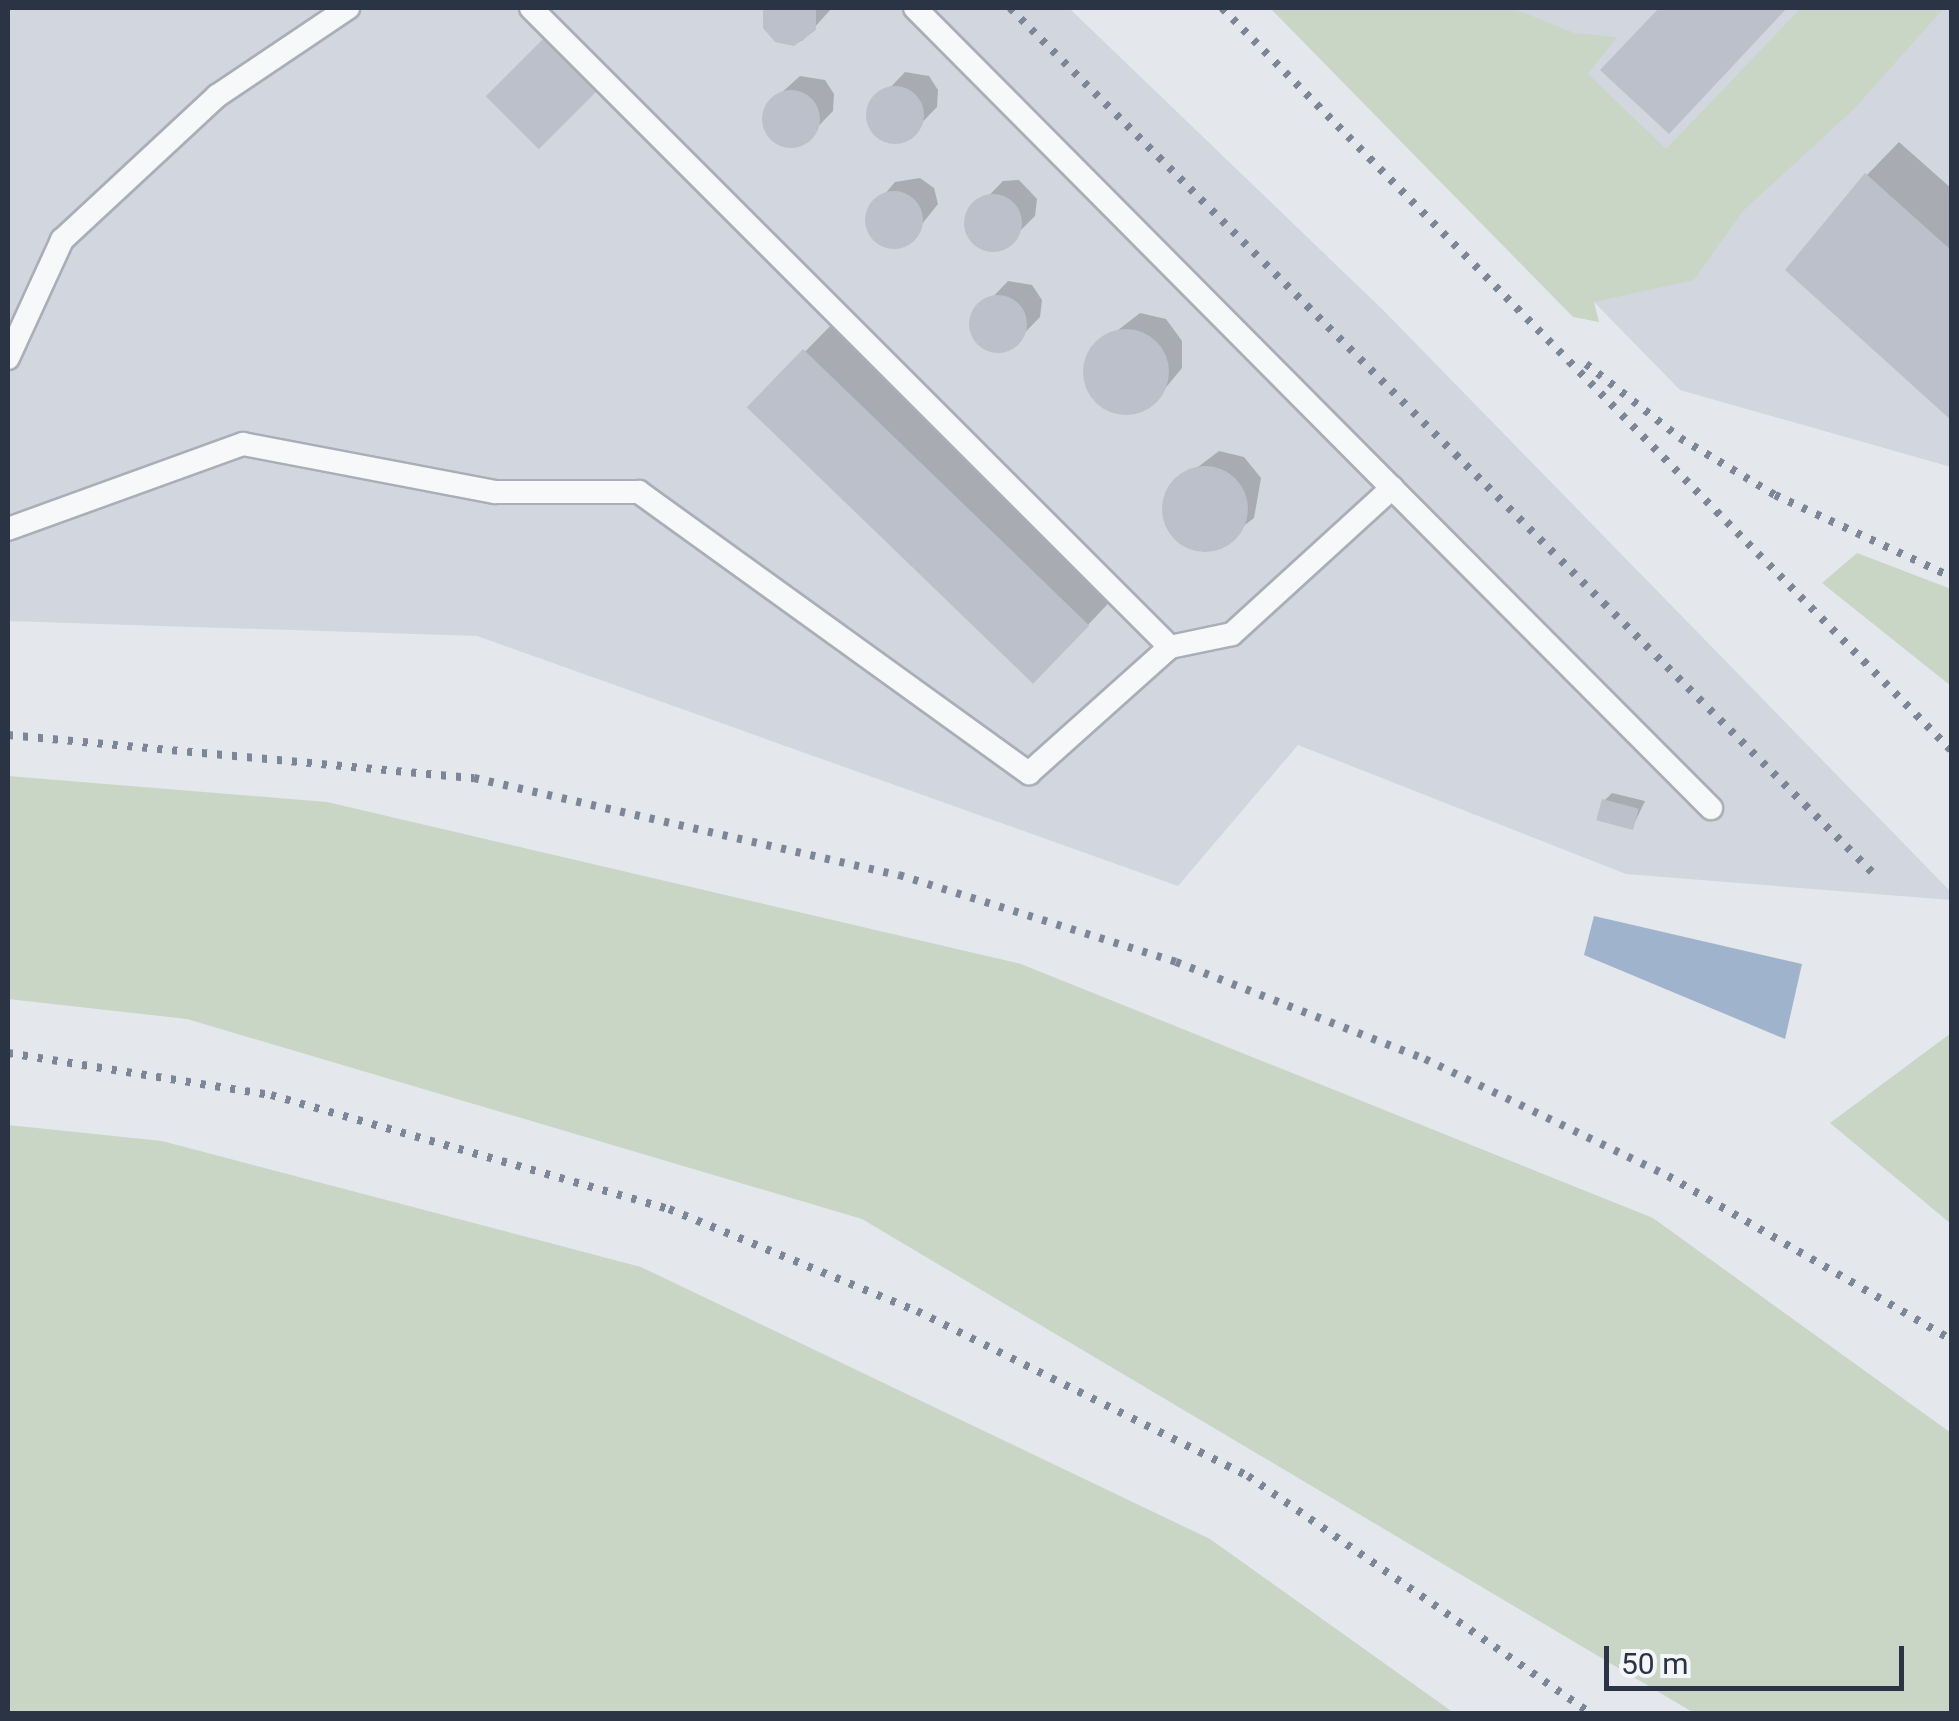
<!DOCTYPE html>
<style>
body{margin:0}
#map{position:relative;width:1959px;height:1721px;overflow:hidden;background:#e4e7ec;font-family:Roboto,sans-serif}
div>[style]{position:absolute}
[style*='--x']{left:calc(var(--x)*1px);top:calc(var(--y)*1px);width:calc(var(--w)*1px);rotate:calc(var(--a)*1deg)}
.built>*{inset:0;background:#d2d6de}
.green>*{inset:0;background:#c9d6c5}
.water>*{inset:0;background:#9fb4cc}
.shadow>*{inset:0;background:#0003;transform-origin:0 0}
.building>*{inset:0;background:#bbc0ca;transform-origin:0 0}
.round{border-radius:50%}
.roads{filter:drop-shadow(2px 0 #a9aeb7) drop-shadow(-2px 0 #a9aeb7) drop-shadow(0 2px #a9aeb7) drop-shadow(0 -2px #a9aeb7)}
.lane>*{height:22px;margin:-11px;padding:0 11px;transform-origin:11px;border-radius:11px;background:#f7f8fa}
.rail>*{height:8px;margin-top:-4px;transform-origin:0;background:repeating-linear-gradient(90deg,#7d8696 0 5px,transparent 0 15px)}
span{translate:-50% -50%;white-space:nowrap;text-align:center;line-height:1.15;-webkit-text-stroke:8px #f4f6f9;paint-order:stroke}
.frame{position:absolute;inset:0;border:10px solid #2b3445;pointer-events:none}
.scale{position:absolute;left:1604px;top:1646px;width:300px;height:45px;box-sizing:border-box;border:5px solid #2b3445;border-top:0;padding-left:12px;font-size:30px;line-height:35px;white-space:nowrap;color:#2b3445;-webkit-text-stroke:8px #f4f6f9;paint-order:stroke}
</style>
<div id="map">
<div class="built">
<i style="clip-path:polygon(8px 8px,1069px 8px,1384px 311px,1951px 892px,1951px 900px,1626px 874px,1298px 745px,1178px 886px,477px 636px,8px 621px)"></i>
<i style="clip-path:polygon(1307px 8px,1951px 8px,1951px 467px,1680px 390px)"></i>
</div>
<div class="green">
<i style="clip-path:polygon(1270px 8px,1512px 8px,1574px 33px,1617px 37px,1588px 74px,1666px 149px,1801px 8px,1944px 8px,1854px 109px,1744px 210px,1694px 280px,1594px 302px,1599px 322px,1573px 317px)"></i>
<i style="clip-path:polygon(1857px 553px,1951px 589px,1951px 686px,1822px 583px)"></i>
<i style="clip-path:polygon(8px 776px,327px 802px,1021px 964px,1653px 1218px,1951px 1433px,1951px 1713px,1694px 1713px,862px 1219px,187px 1019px,8px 999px)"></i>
<i style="clip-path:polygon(1951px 1033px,1951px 1224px,1830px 1123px)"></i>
<i style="clip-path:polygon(8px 1125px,162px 1141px,641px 1267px,1210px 1539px,1454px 1713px,8px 1713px)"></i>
</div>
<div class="water">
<i style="clip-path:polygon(1594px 916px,1802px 964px,1785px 1039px,1584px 955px)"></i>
</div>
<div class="shadow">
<i style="clip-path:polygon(768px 8px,832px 8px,802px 41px,784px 43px)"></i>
<i style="clip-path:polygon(1662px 8px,1786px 8px,1702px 98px,1604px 70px)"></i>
<i style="left:561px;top:24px;width:71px;height:102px;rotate:45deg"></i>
<i style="clip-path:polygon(905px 72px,929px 76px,938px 90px,937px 107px,907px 138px,890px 141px,871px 125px,870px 109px)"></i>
<i style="clip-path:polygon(800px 76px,825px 80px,834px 94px,833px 111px,803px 142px,786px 144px,767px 128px,769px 104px)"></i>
<i style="clip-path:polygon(1899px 142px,1952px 189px,1952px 417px,1867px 175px)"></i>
<i style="clip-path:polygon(920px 178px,934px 188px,938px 204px,906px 244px,888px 246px,875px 237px,869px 213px,895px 182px)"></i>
<i style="clip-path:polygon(1019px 180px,1037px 199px,1035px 216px,1005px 246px,980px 246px,969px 233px,968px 217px,1003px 181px)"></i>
<i style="clip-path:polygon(1008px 281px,1032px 285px,1042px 300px,1040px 317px,1010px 348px,993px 350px,974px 334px,973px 318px)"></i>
<i style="clip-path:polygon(1140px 313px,1166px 319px,1182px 341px,1182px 368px,1158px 397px,1134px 412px,1107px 408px,1090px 390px,1090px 352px)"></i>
<i style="clip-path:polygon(838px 318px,1121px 590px,1067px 647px,751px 407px)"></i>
<i style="clip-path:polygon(1219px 451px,1244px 457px,1261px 478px,1254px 518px,1213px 549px,1176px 538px,1164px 515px,1169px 489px)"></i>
<i style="clip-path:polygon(1612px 793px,1645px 801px,1633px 826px,1604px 801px)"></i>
</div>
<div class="building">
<i style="clip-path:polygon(763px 8px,816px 8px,816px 30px,794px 46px,775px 42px,763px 28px)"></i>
<i style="clip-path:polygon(1659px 8px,1787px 8px,1669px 134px,1600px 70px)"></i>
<i style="left:543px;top:39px;width:75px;height:81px;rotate:45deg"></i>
<i class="round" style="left:866px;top:86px;width:58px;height:58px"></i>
<i class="round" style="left:762px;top:90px;width:58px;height:58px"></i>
<i style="clip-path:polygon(1865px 173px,1952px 251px,1952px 421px,1785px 270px)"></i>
<i class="round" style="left:865px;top:191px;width:58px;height:58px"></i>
<i class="round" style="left:964px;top:194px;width:58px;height:58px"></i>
<i class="round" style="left:969px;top:295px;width:58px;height:58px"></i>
<i class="round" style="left:1083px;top:329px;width:86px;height:86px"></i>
<i style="left:803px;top:349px;width:398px;height:81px;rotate:44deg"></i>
<i class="round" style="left:1162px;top:466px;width:86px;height:86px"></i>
<i style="left:1602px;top:799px;width:38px;height:22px;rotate:15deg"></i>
</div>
<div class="roads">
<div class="lane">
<i style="--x:531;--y:8;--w:904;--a:45"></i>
<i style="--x:915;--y:8;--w:677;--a:45.18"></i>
<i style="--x:8;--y:358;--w:130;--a:-65.4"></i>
<i style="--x:62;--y:240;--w:212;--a:-42.9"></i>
<i style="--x:217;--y:96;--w:158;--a:-33.9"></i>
<i style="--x:8;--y:529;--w:250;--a:-19.9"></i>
<i style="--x:243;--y:444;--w:257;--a:10.8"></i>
<i style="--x:495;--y:492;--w:144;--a:0"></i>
<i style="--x:639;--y:492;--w:481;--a:35.8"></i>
<i style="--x:1029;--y:773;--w:189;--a:-41.8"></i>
<i style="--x:1170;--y:647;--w:63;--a:-11.8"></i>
<i style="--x:1232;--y:634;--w:217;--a:-42.4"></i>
<i style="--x:1392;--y:488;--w:452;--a:45.1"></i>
</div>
</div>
<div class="rail">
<i style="--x:1010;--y:8;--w:1222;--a:45.07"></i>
<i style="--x:1222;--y:8;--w:1042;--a:45.51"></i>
<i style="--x:1586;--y:364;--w:120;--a:38.2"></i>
<i style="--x:1680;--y:438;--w:111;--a:31"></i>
<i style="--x:1775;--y:495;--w:195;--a:24.9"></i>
<i style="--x:8;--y:735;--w:468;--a:5.3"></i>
<i style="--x:474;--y:778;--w:436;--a:12.9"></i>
<i style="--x:899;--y:875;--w:290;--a:17.4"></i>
<i style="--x:1176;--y:962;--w:267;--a:21.3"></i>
<i style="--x:1425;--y:1059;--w:270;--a:25.7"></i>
<i style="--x:1668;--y:1176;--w:328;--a:30"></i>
<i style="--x:8;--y:1053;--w:266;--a:9.1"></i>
<i style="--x:271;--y:1095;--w:414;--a:16"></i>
<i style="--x:669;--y:1209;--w:268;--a:22.4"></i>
<i style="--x:917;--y:1311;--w:370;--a:26.5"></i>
<i style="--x:1248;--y:1476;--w:418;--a:34.7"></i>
</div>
<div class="frame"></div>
<div class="scale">50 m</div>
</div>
